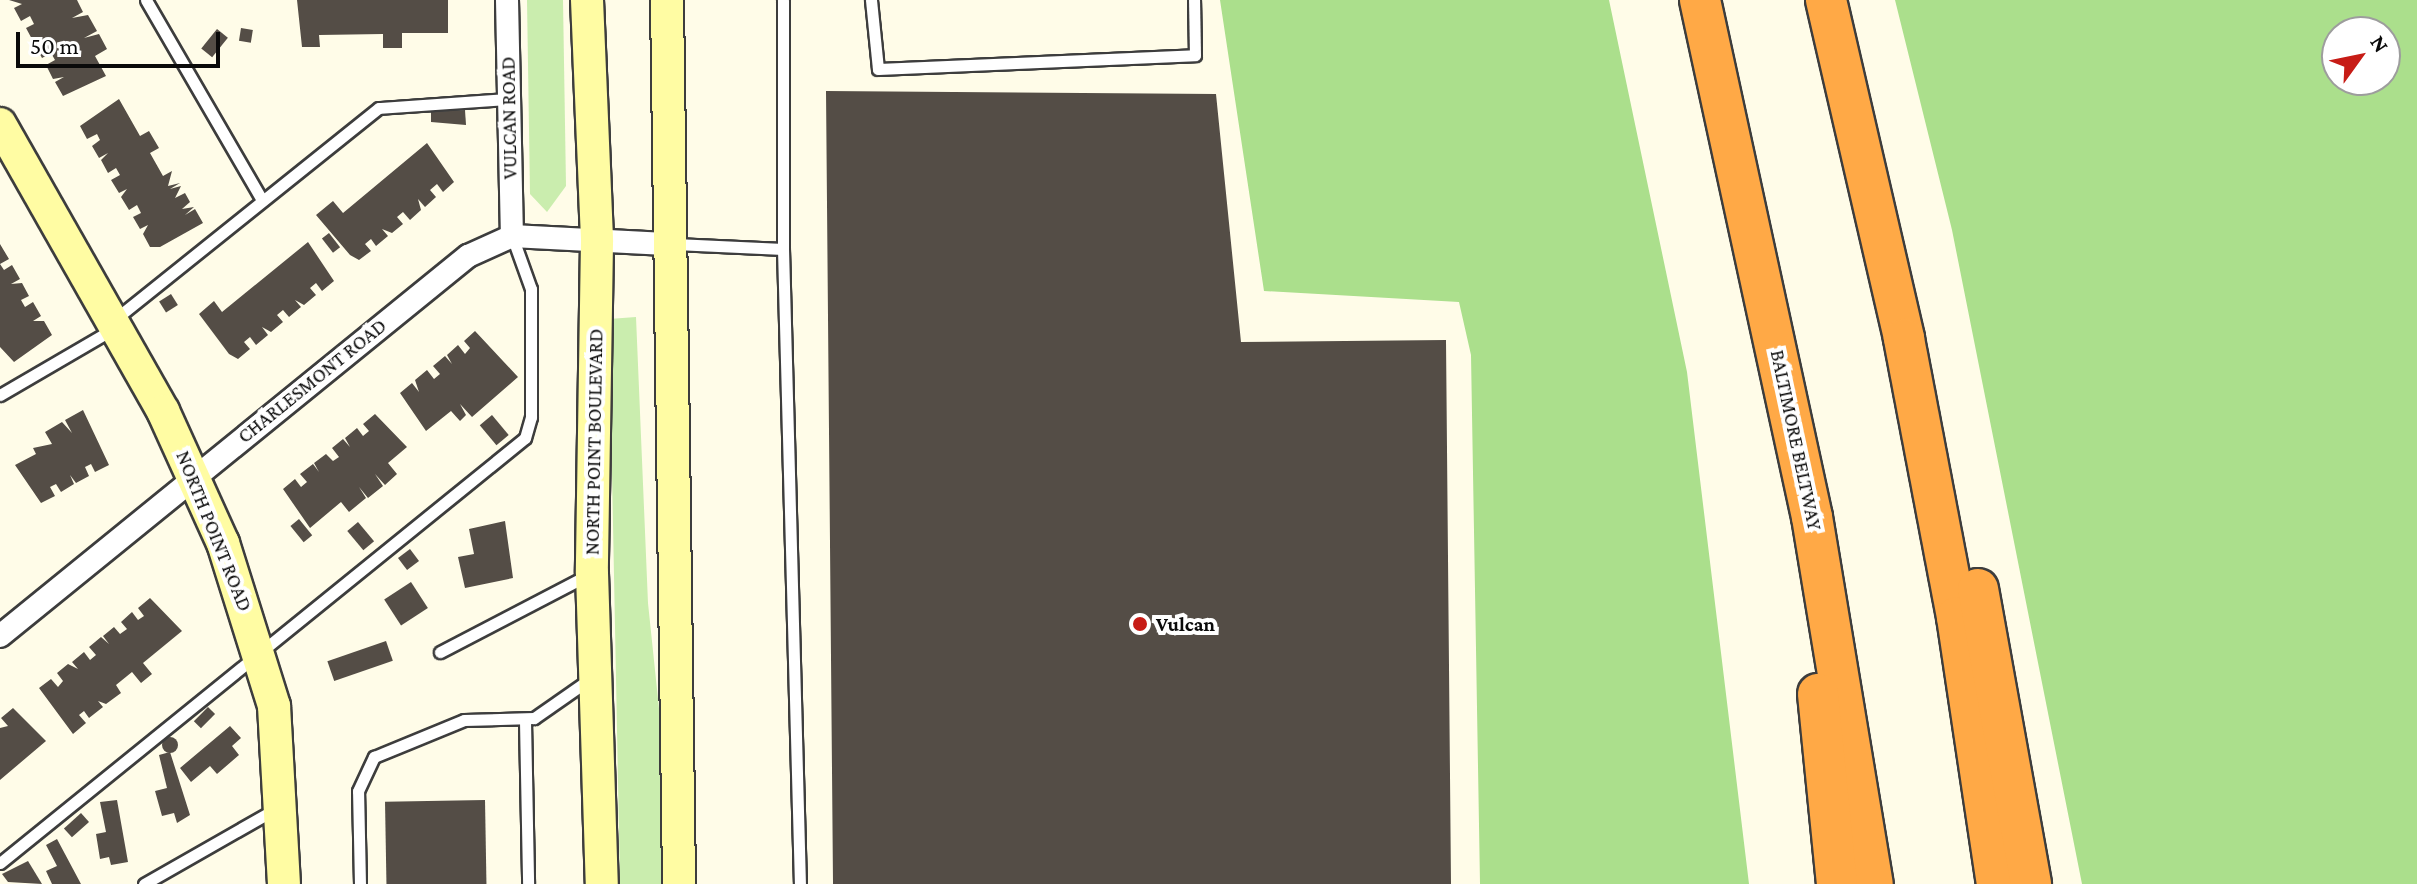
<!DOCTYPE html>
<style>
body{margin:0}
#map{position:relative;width:2417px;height:884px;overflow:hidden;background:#fffce8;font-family:"Crimson Pro",serif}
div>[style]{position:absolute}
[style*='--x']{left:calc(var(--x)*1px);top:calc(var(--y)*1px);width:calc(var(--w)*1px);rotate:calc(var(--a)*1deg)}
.green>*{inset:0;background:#caedae}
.forest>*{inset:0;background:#abdf8c}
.building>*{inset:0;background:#544d46;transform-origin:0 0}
.round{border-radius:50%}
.roads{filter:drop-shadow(2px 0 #3d3d3d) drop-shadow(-2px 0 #3d3d3d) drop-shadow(0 2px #3d3d3d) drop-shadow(0 -2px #3d3d3d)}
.lane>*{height:11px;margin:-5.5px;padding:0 5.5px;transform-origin:5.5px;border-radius:5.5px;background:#fff}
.street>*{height:22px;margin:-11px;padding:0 11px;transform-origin:11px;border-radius:11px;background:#fff}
.secondary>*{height:32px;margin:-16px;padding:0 16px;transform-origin:16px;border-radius:16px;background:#fffca3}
.highway>*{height:40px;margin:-20px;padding:0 20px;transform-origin:20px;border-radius:20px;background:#ffa946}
.dots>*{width:22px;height:22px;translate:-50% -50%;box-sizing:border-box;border:4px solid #fff;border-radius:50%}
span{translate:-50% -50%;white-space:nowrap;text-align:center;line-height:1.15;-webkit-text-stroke:8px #fff;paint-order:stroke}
.street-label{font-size:20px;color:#0a0a0a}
.poi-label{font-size:20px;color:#0a0a0a;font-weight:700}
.left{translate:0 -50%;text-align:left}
.north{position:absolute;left:2321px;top:16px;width:80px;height:80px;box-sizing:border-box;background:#fff;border:2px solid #9d9d9d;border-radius:50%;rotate:57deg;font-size:22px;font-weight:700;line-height:32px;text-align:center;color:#0a0a0a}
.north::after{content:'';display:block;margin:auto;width:28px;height:36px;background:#c71c16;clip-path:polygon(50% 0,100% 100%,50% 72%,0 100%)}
.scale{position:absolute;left:16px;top:32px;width:204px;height:36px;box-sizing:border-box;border:4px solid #0a0a0a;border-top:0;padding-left:10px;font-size:24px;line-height:28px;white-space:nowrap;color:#0a0a0a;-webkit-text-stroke:6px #fff;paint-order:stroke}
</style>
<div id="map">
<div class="green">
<i style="clip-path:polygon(527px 0,563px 0,566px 186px,547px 212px,530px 194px)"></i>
<i style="clip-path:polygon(636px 317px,648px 603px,660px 718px,663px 884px,620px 884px,609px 319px)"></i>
</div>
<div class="forest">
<i style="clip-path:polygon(1220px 0,1609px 0,1687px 372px,1749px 884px,1480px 884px,1471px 355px,1459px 302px,1264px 291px)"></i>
<i style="clip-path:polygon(evenodd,1895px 0,2417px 0,2417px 884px,2082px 884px,1952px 230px,1895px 0,2385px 32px,2385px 80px,2337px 80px,2337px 32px,2385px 32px)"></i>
</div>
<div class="building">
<i style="clip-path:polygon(9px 0,77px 0,83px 12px,72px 18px,88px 15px,97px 31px,84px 38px,99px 34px,107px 49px,95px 56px,106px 76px,63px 96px,55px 82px,64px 77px,53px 79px,46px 65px,55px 60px,51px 53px,42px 58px,35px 45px,42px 37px,33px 41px,26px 28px,34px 24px,30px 16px,21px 21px,14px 8px,22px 4px)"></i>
<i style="clip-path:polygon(297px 0,448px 0,448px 33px,402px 33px,402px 48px,383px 48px,383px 34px,319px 35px,320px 47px,302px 47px)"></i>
<i style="left:241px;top:28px;width:12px;height:13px;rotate:9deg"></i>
<i style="left:217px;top:29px;width:14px;height:25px;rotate:39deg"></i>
<i style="clip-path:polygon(826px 91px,1216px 94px,1241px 342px,1446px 340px,1451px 884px,833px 884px)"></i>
<i style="clip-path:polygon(119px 99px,140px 136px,149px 131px,159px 148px,150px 153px,163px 176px,172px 171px,168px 186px,180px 183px,170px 189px,181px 186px,175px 198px,185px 193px,190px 202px,182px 209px,194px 207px,185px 215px,195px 209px,203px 223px,160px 247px,150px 247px,143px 234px,148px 225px,140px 229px,133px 217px,141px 213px,137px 205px,129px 210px,121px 197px,127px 189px,119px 193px,111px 180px,120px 175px,116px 168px,108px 173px,101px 160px,108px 153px,99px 158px,92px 146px,100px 140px,97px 134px,87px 139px,80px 126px)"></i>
<i style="clip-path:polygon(465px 110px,466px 125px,431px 122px,431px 112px)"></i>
<i style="clip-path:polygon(427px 143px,454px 182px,443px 192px,437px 184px,430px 190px,436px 197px,425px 207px,418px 199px,421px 210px,410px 220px,403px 212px,397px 217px,403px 224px,392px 233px,382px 229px,388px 236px,376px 246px,371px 239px,365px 244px,371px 251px,359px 260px,350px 255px,316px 215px,333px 201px,343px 213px)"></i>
<i style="left:329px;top:233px;width:18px;height:9px;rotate:52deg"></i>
<i style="clip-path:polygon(308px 242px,334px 281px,322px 291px,316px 283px,310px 288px,316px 295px,304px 305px,295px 300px,301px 307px,289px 317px,283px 310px,277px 315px,283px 322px,271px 332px,262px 327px,268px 335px,256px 345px,250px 337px,244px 342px,250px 349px,238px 359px,229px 354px,199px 314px,214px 301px,222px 312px)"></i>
<i style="clip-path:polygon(0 244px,9px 259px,0 264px,4px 270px,12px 265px,20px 279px,11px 284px,22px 283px,29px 296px,21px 300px,25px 307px,33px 302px,41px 316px,33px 321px,44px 321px,52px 335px,14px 362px,0 347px)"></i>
<i style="left:171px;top:294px;width:13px;height:14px;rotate:58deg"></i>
<i style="clip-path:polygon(475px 331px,518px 377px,472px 417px,460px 404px,466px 415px,460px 421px,451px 411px,426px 431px,400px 393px,412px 383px,419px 392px,415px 380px,427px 370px,434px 379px,440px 374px,433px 366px,445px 356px,452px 364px,447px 355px,458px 345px,465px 354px,470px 348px,464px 341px)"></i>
<i style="clip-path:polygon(83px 410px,109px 465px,95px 472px,91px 464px,85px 467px,89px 476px,76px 483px,70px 475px,74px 484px,61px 492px,56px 484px,50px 487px,55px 496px,41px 503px,15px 465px,36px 454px,33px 448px,52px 444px,45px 432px,62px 422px,72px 433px,65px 420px)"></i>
<i style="clip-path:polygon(375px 414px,407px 447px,388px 463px,397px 474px,385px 485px,375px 474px,383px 486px,368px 498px,359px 487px,366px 498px,349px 512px,341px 502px,310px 528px,283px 489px,295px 479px,301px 487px,307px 482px,300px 474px,313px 464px,319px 472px,314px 463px,326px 454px,333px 461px,339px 457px,332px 448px,343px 439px,350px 447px,345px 438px,357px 428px,363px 436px,369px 431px,363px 424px)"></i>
<i style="left:492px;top:415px;width:26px;height:16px;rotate:50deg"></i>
<i style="left:299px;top:519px;width:21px;height:11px;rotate:51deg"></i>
<i style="clip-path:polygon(505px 521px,513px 578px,465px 588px,458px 557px,474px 554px,469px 529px)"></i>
<i style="left:358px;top:522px;width:25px;height:14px;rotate:50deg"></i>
<i style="left:410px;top:549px;width:15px;height:15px;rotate:53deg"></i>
<i style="left:411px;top:582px;width:31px;height:32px;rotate:57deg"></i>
<i style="clip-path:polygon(150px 598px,182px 631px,143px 663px,152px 674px,141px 683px,132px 672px,116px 685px,121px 693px,106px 704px,98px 701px,103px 707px,89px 718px,84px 711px,79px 715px,86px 723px,73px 734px,39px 688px,51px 679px,58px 687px,63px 681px,57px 673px,68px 664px,78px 669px,72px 662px,84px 652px,90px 660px,96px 655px,89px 647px,101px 637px,109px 644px,103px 636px,114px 627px,120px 634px,127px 629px,121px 622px,132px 612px,138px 620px,144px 616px,138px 608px)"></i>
<i style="left:386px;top:641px;width:21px;height:62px;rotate:71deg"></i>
<i style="left:208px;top:707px;width:10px;height:20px;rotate:45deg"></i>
<i style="clip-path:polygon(13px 708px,46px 741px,0 780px,0 728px,8px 726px,1px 718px)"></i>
<i style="clip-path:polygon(230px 726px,241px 738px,232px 746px,239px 755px,217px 774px,210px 766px,191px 782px,180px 768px)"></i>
<i class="round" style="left:162px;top:737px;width:16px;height:16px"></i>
<i style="clip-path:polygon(170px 752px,190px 815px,177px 823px,174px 813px,162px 816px,155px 791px,167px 788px,159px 755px)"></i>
<i style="clip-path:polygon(117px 800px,128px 862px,111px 865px,109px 857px,100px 859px,96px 834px,106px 832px,100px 802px)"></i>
<i style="left:485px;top:800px;width:84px;height:100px;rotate:89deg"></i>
<i style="left:81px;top:813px;width:12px;height:23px;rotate:48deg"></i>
<i style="clip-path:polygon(57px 839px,81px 884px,52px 884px,46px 871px,57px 866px,46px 845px)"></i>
<i style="clip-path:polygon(28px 861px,42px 884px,8px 882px,2px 874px)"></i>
</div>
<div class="roads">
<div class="lane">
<i style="--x:146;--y:0;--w:231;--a:59.9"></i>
<i style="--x:783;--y:0;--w:249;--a:90"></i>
<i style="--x:783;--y:249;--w:635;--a:88.47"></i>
<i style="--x:871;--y:0;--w:69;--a:84.2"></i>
<i style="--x:878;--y:69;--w:317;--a:-2.5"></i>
<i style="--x:1195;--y:55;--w:55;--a:-91"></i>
<i style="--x:675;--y:244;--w:108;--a:2.7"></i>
<i style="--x:114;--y:320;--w:339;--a:-38.7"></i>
<i style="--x:379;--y:108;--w:130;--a:-4"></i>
<i style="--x:0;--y:395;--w:131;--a:-30.3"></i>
<i style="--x:440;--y:652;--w:167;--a:-27.5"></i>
<i style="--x:525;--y:721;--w:163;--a:88.9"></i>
<i style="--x:0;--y:863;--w:675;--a:-38.99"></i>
<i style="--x:525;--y:438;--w:22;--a:-74"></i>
<i style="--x:531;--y:417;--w:128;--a:-90"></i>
<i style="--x:531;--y:289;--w:56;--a:-109.7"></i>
<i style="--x:144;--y:884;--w:153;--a:-29.7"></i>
<i style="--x:360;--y:884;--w:93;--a:-91.2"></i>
<i style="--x:358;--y:791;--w:38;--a:-65"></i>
<i style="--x:374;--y:757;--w:97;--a:-22.3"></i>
<i style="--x:464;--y:720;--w:70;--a:-1.6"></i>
<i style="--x:534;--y:718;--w:68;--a:-34.9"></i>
</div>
<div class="street">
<i style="--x:507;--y:0;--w:236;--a:88.8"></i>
<i style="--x:0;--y:636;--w:603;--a:-39.08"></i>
<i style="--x:468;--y:256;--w:48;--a:-24.4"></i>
<i style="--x:512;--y:236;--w:154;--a:3"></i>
</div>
<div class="secondary">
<i style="--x:587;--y:0;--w:242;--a:87.6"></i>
<i style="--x:597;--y:242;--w:331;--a:90.9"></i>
<i style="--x:592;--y:573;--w:311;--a:88.2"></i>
<i style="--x:667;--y:0;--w:884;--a:89.22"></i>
<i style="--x:0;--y:124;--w:330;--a:60.4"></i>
<i style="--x:163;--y:411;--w:145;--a:65.6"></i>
<i style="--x:223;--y:543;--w:171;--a:72.6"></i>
<i style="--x:274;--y:706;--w:178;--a:86.8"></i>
</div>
<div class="highway">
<i style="--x:1700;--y:0;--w:529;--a:77.78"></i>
<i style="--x:1812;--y:517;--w:372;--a:80.6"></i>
<i style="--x:1826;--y:0;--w:348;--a:77"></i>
<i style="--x:1904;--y:339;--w:283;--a:79.2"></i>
<i style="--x:1957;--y:617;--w:270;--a:81.5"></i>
<i style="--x:1978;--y:589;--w:300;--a:79.8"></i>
<i style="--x:1818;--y:694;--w:191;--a:84.3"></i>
</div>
</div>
<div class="dots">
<i style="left:1140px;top:624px;background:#c71c16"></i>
</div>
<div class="street-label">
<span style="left:509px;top:118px;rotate:-91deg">VULCAN ROAD</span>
<span style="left:312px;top:381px;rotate:-39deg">CHARLESMONT ROAD</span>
<span style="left:1796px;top:440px;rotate:78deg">BALTIMORE BELTWAY</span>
<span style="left:594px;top:442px;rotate:-89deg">NORTH POINT BOULEVARD</span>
<span style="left:214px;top:531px;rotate:68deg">NORTH POINT ROAD</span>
</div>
<div class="poi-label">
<span class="left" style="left:1156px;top:624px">Vulcan</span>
</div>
<div class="north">N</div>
<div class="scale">50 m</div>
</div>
